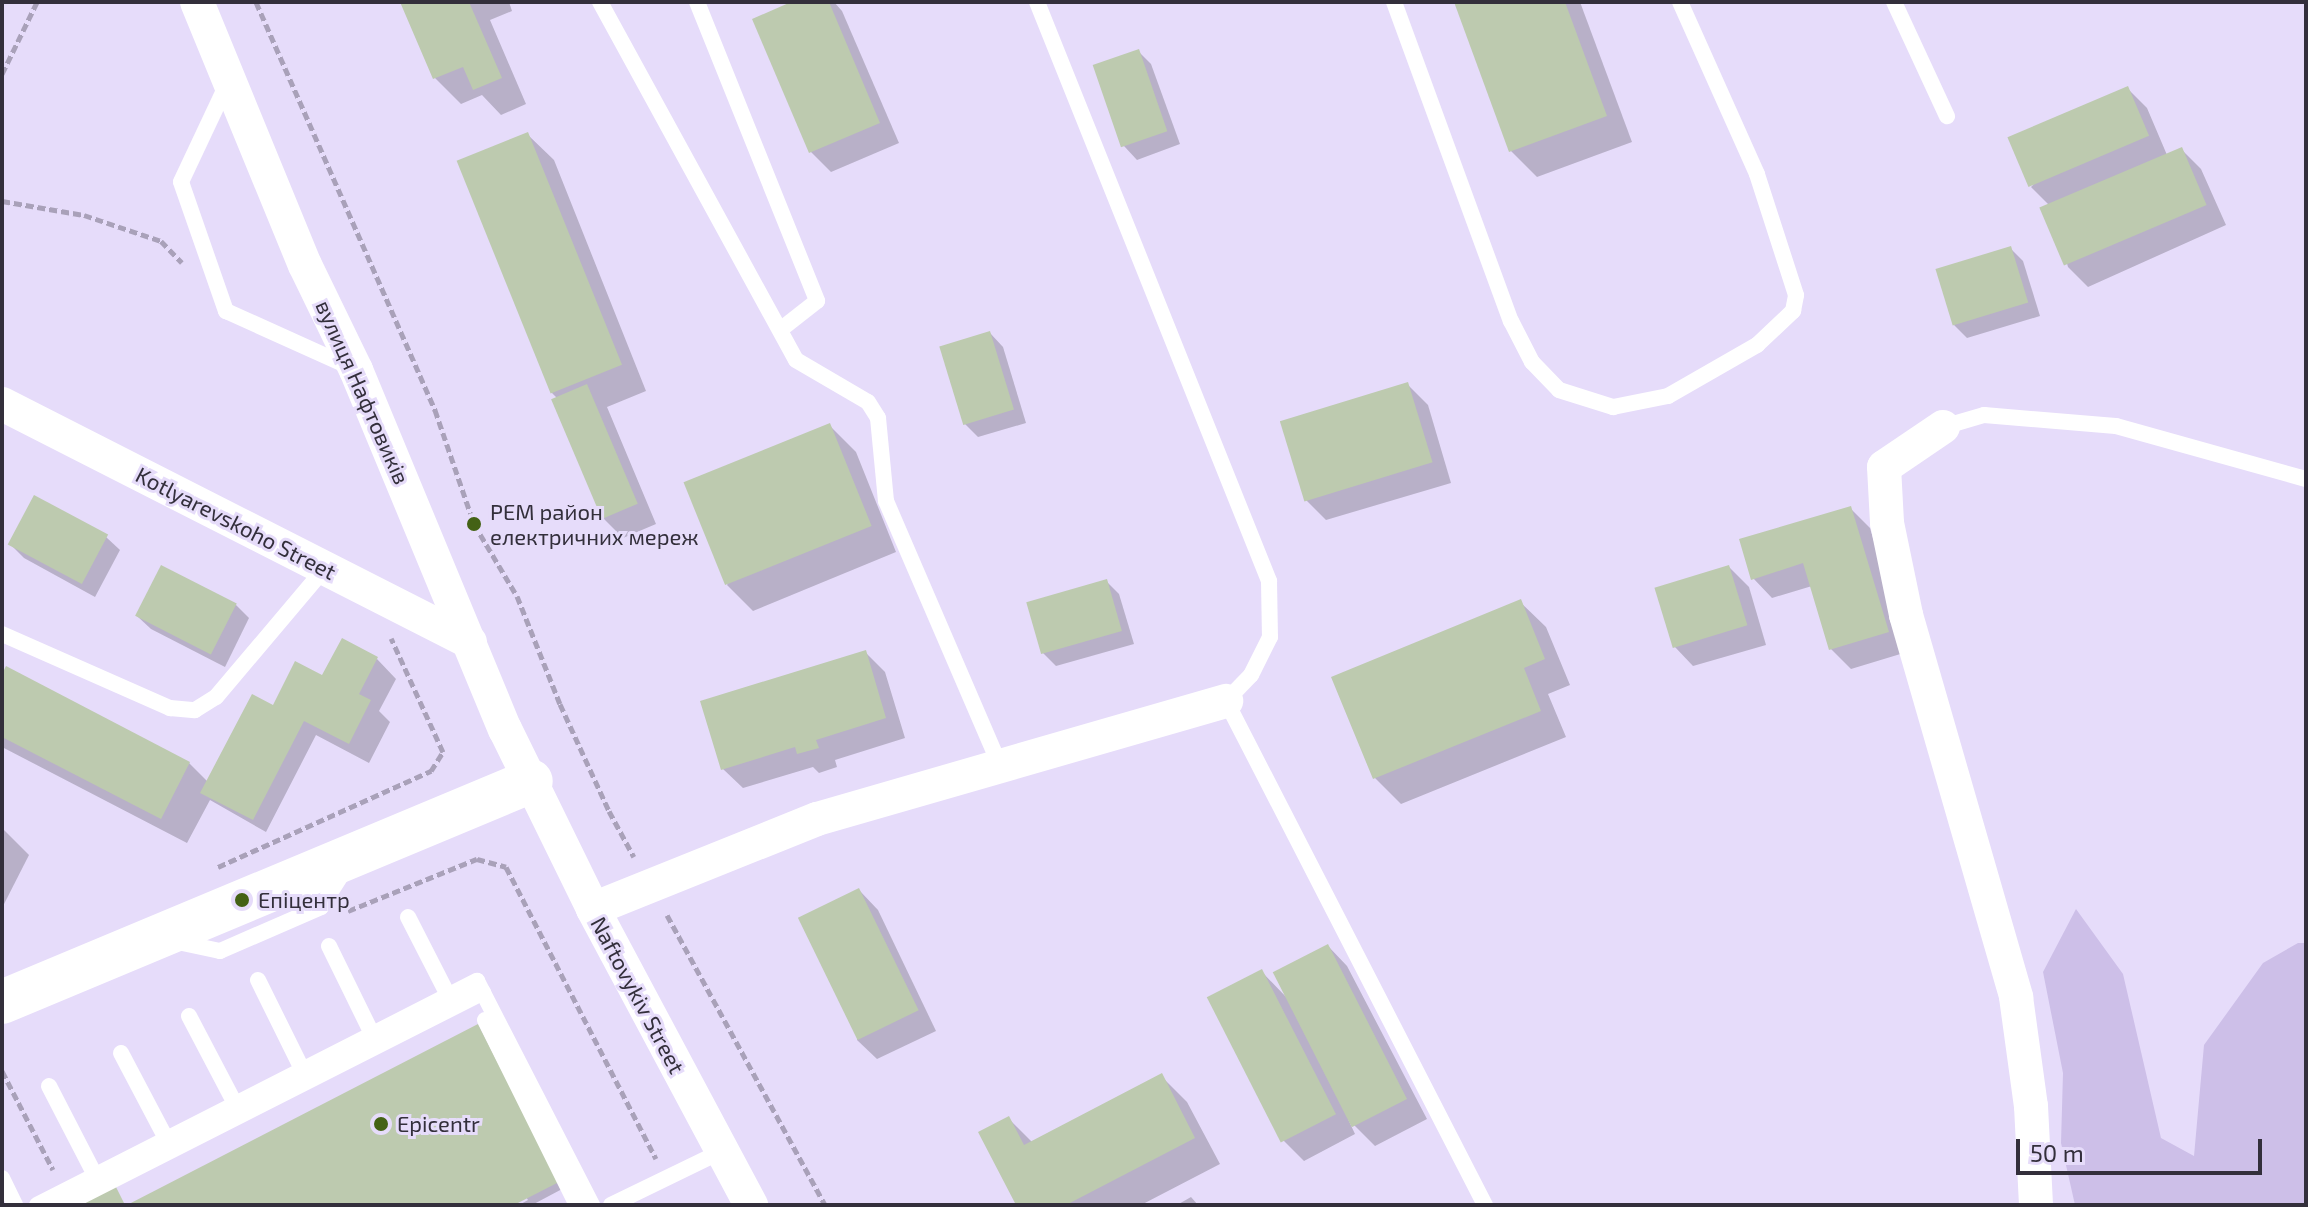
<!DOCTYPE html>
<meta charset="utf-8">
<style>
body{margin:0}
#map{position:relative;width:2308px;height:1207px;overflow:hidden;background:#e6dcfa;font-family:"Exo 2",sans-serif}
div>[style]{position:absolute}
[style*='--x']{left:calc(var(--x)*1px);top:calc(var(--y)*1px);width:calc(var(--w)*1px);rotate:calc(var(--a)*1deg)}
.green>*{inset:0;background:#cdbfe8}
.shadow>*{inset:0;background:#0003}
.building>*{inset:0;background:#bdcaaf;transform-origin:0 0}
.path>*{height:5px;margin-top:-2.5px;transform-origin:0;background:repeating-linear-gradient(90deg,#a9a1b9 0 8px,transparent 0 12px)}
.service>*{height:16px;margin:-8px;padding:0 8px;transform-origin:8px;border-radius:8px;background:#fff}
.minor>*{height:34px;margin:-17px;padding:0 17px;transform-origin:17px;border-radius:17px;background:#fff}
.secondary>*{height:44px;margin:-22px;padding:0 22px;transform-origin:22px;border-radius:22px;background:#fff}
.dots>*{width:22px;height:22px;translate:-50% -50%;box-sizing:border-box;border:4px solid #e6dcfa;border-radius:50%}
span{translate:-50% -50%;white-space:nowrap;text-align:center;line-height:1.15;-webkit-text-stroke:6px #e6dcfa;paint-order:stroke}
.street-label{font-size:22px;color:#332f3b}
.poi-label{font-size:22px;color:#332f3b}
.left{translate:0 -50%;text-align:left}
.frame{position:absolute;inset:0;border:4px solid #332f3b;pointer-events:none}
.scale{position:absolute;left:2016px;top:1139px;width:246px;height:36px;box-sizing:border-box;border:4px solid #332f3b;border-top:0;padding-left:10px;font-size:24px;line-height:28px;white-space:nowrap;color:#332f3b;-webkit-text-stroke:6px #e6dcfa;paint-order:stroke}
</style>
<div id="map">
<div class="green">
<i style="clip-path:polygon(2076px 909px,2123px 974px,2161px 1138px,2194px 1156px,2204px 1045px,2263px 963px,2298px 943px,2306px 943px,2306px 1205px,2075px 1205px,2061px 1143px,2063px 1073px,2043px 972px)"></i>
</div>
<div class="shadow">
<i style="clip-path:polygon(402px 2px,509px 2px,512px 11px,490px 20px,526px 104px,501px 115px,482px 95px,461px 104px,435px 78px)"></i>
<i style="clip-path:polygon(796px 2px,834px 2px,842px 11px,899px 143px,831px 172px,811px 152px,755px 20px)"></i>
<i style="clip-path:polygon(1456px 2px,1580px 2px,1632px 142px,1537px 177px,1511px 151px)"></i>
<i style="clip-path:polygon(1138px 51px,1151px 64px,1180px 144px,1137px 160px,1124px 146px)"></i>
<i style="clip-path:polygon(2127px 88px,2147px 108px,2167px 155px,2181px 149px,2201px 169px,2226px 225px,2088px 287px,2068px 267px,2051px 207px,2031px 187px)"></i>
<i style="clip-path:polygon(528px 135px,554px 160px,646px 391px,607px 407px,656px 524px,623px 538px,603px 518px,558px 399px,552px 393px)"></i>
<i style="clip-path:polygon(2010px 248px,2023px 261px,2040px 316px,1967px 338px,1954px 325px)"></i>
<i style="clip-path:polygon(990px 333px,1003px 347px,1026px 423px,978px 437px,965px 424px)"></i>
<i style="clip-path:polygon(1408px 385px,1428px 405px,1451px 483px,1326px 520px,1306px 500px)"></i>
<i style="clip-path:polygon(830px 426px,856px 452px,896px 552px,753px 611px,727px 585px)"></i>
<i style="clip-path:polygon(1850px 508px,1870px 528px,1907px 652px,1851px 669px,1831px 649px,1812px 586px,1772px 598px,1753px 578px)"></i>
<i style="clip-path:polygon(106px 537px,120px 550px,95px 597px,24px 558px,10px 544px)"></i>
<i style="clip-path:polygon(1729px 567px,1749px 587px,1766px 645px,1693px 666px,1674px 646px)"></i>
<i style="clip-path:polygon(1106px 581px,1119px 594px,1134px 644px,1056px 666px,1043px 653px)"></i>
<i style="clip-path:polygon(1520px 602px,1546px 627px,1570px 685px,1548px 694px,1566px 737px,1401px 804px,1375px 778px,1334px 678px)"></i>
<i style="clip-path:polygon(236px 605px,249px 618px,225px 667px,151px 629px,137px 616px)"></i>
<i style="clip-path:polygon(865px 652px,885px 672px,905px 738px,835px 760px,837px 767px,819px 773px,813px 767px,743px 788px,723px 769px)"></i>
<i style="clip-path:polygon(377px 659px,396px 679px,379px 711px,390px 722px,369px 763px,316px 735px,266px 832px,210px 800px,187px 843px,2px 747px,2px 679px,189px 763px,208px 782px,281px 711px,323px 678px)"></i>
<i style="clip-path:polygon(2px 828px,29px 855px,2px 908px)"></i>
<i style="clip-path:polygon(859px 890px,878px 910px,936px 1031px,877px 1059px,857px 1040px)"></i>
<i style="clip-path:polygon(1328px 946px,1347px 966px,1427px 1119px,1375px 1146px,1348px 1119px,1355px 1134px,1304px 1161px,1284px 1141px,1262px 972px,1288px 999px)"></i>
<i style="clip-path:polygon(477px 1026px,564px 1188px,532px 1205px,519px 1205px,528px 1200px,526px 1197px,510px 1205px,131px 1205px)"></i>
<i style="clip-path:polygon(1161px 1076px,1187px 1102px,1220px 1164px,1141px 1205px,1018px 1205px,1008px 1118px,1033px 1143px)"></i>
<i style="clip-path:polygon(1191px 1197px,1198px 1205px,1177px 1205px)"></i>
</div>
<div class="building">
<i style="clip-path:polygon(400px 2px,469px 2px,502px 78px,473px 90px,463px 67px,433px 79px)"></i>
<i style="clip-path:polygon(791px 2px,829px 2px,880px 123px,809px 153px,752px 19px)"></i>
<i style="clip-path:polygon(1454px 2px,1565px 2px,1607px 116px,1509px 152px)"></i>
<i style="left:1139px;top:49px;width:87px;height:49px;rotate:71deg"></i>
<i style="left:2128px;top:86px;width:54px;height:131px;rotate:67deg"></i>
<i style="left:528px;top:132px;width:251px;height:77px;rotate:68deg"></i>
<i style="left:2182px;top:147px;width:63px;height:155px;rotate:67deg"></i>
<i style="left:2011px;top:246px;width:59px;height:79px;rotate:73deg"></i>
<i style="left:990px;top:331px;width:82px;height:53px;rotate:73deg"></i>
<i style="left:1408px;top:382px;width:84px;height:134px;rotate:73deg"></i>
<i style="left:587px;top:384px;width:130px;height:39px;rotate:67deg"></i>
<i style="left:830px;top:423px;width:111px;height:158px;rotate:68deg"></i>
<i style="left:34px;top:495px;width:84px;height:56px;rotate:28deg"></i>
<i style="clip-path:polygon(1851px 506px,1889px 632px,1829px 650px,1803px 563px,1751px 580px,1739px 539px)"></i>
<i style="left:161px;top:565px;width:85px;height:57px;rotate:27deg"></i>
<i style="left:1729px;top:565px;width:63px;height:78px;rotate:73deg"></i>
<i style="left:1107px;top:579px;width:54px;height:84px;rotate:74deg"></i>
<i style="clip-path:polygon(1521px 599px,1545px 659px,1524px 668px,1541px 711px,1373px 779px,1331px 677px)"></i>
<i style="clip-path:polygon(342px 638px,378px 657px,359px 694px,371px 700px,349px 744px,304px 721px,253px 820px,200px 793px,252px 694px,273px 705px,295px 661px,322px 675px)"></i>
<i style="clip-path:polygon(866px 650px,886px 718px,816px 740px,819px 748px,797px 754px,795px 747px,721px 770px,700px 701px)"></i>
<i style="clip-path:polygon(6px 666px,190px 762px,161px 819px,2px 737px,2px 674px)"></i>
<i style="left:859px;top:888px;width:136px;height:68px;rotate:64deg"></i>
<i style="left:1328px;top:944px;width:174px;height:62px;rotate:63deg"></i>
<i style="left:1262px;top:969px;width:163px;height:62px;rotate:63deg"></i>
<i style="clip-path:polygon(478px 1024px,559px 1182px,514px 1205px,127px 1205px)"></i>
<i style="clip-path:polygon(1162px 1073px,1195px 1138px,1066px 1205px,1016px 1205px,978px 1132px,1009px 1116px,1024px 1145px)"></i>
<i style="clip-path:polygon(114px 1183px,125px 1205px,72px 1205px)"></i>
</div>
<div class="path">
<i style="--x:256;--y:2;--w:446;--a:66.3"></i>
<i style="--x:435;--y:410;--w:120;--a:71.1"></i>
<i style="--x:474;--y:524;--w:84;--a:59.2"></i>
<i style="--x:517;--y:596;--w:116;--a:68.3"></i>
<i style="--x:560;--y:704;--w:118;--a:65.4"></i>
<i style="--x:609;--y:811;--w:52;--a:61.5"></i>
<i style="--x:2;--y:74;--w:80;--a:-64.1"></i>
<i style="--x:2;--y:201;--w:83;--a:9.7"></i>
<i style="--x:84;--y:215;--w:81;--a:18.7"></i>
<i style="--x:161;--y:241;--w:30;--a:46"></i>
<i style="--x:218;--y:867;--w:234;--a:-24.3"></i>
<i style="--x:431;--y:771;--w:22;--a:-58"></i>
<i style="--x:443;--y:752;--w:125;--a:-114.5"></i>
<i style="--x:348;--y:911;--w:139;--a:-22"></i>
<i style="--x:477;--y:859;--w:30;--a:15"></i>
<i style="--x:506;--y:867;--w:328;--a:62.8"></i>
<i style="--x:667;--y:915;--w:330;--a:61.4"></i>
<i style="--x:2;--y:1071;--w:111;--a:62.7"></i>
</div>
<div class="service">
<i style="--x:600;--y:2;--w:408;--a:61.3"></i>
<i style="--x:796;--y:360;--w:83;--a:30.3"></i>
<i style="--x:868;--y:402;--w:19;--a:58"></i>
<i style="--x:878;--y:418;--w:83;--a:84.5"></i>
<i style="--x:886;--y:501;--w:288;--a:66.7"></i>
<i style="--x:697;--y:2;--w:322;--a:68.1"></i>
<i style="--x:817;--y:301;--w:47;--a:141.9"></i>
<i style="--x:1037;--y:2;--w:624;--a:68.16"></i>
<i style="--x:1269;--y:581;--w:56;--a:89"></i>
<i style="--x:1270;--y:637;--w:42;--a:116.6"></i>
<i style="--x:1251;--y:675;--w:36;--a:134"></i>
<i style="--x:1226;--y:701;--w:567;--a:62.8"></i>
<i style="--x:1394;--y:2;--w:340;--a:69.9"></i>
<i style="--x:1511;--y:321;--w:46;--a:62.9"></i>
<i style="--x:1532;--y:362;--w:39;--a:46"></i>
<i style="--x:1559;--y:390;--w:57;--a:17.5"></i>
<i style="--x:1613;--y:407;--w:56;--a:-11.3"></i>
<i style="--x:1668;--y:396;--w:103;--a:-29.8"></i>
<i style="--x:1757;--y:345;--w:50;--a:-43.4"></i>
<i style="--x:1793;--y:311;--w:16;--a:-79"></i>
<i style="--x:1796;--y:295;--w:127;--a:-107.9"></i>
<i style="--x:1757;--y:174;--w:188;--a:-114.1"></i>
<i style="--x:1894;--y:2;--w:126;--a:65.1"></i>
<i style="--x:228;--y:82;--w:110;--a:115.2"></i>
<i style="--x:181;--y:182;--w:137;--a:70.8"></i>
<i style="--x:226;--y:311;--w:138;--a:24.3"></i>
<i style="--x:1943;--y:427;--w:43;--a:-16.3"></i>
<i style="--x:1984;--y:415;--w:132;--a:4.8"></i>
<i style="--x:2116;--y:426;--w:197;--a:15.6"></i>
<i style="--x:2;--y:634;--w:184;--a:23.8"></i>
<i style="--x:170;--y:708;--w:25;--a:5"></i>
<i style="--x:195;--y:710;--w:25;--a:-32"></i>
<i style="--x:216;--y:697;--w:169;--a:-49.8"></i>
<i style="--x:408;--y:917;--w:99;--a:62.9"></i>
<i style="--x:173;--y:941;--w:48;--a:12"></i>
<i style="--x:220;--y:951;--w:110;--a:-23.5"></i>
<i style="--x:321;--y:907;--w:43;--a:-57.4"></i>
<i style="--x:329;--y:946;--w:109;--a:63.9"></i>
<i style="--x:258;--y:980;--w:110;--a:63.7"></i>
<i style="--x:189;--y:1016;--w:110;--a:62.3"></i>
<i style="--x:485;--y:1020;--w:207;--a:63.6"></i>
<i style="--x:121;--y:1053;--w:107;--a:62.2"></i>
<i style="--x:49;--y:1086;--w:111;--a:62.7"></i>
<i style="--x:2;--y:1178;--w:30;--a:64"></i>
<i style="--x:37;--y:1205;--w:494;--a:-27"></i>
<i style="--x:477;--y:981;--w:252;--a:62.8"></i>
<i style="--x:64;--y:1205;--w:470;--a:-26.9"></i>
<i style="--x:611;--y:1205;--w:121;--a:-25.9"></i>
</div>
<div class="minor">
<i style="--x:197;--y:2;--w:284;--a:67.7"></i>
<i style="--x:305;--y:265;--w:117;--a:64.1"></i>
<i style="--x:356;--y:370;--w:389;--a:67.5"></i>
<i style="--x:505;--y:729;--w:200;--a:63.9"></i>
<i style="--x:593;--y:909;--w:336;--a:61.9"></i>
<i style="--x:2;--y:404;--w:525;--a:26.96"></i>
<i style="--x:1943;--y:427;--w:71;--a:145.9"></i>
<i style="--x:1884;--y:467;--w:56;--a:86.9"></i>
<i style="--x:1887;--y:523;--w:94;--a:78.3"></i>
<i style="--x:1906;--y:615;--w:398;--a:73.9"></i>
<i style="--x:2016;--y:997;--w:110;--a:82.2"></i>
<i style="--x:2031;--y:1106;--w:99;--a:87.1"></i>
<i style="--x:593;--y:909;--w:241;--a:-21.9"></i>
<i style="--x:817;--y:819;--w:426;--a:-16.1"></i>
</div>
<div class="secondary">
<i style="--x:2;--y:1002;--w:573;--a:-22.67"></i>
</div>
<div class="dots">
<i style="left:474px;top:524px;background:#446215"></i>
<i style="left:242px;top:900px;background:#446215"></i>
<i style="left:381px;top:1124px;background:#446215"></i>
</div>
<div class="street-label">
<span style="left:363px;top:392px;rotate:66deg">вулиця Нафтовиків</span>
<span style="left:236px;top:523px;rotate:27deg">Kotlyarevskoho Street</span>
<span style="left:638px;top:995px;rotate:62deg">Naftovykiv Street</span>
</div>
<div class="poi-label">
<span class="left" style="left:490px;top:524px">РЕМ район<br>електричних мереж</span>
<span class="left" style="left:258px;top:900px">Епіцентр</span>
<span class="left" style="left:397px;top:1124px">Epicentr</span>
</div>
<div class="frame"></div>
<div class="scale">50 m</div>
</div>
